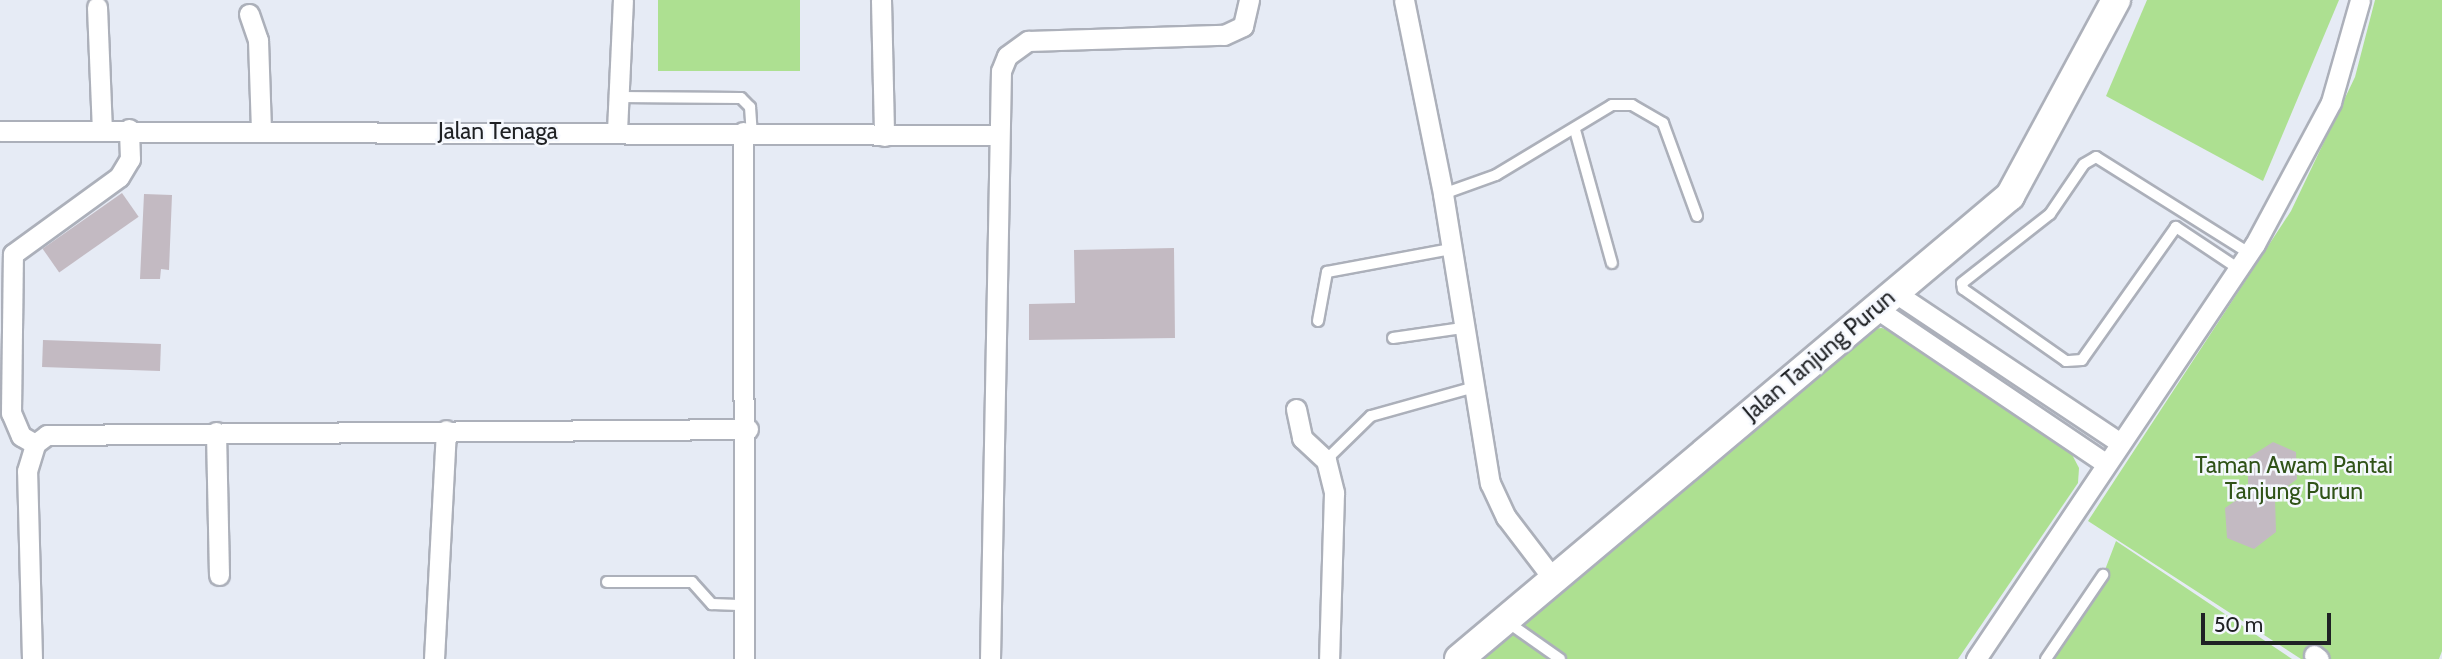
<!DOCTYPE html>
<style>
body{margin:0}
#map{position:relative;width:2442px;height:659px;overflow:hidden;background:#e6ebf5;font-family:Cabin,sans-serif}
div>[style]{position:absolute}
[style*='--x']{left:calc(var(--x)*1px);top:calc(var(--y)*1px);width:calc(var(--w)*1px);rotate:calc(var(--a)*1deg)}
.green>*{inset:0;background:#ade091;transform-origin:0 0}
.building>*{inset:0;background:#c3bac2;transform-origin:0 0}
.roads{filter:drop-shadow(2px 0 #acb0ba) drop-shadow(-2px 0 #acb0ba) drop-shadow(0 2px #acb0ba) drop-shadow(0 -2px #acb0ba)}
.lane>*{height:10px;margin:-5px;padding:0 5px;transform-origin:5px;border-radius:5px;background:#fff}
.street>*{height:19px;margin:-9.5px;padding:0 9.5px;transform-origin:9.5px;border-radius:9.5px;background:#fff}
.secondary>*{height:28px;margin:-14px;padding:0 14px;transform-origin:14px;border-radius:14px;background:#fff}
span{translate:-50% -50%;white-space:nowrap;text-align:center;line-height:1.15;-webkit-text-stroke:5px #f5f8fe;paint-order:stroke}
.street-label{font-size:23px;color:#1f2124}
.park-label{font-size:23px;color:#305318}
.scale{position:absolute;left:2201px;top:613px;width:130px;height:32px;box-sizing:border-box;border:4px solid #1f2124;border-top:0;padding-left:9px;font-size:21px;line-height:24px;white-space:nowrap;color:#1f2124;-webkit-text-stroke:5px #f5f8fe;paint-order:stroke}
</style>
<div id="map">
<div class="green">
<i style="left:658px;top:0;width:142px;height:71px"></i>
<i style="clip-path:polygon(2147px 0,2339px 0,2263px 181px,2106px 96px)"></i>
<i style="clip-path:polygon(2375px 0,2442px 0,2442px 651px,2439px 659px,2301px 659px,2088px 521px,2291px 211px,2355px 77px)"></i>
<i style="clip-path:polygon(1882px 328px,1911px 339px,2067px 445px,2079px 468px,2078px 483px,1958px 659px,1471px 659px,1870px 329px)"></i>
<i style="clip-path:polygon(2116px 541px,2292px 659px,2046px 659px,2103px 575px)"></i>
</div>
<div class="building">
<i style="left:122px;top:193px;width:29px;height:97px;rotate:55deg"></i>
<i style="clip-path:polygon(144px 194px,172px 195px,169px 270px,161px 269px,160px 279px,140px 279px)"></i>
<i style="clip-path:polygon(1174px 248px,1175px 338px,1029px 340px,1029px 304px,1075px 303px,1074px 250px)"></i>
<i style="left:43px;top:340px;width:118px;height:27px;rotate:2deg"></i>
<i style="clip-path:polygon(2273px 442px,2296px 452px,2297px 479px,2275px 496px,2276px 532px,2254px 549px,2227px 538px,2225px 508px,2248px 492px,2248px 458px)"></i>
</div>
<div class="roads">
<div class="lane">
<i style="--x:619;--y:97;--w:122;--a:0.5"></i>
<i style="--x:741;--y:98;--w:13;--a:45"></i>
<i style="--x:750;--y:107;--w:26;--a:86"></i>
<i style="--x:1575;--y:130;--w:138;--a:74.5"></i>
<i style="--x:1443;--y:194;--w:56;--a:-19.7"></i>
<i style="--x:1496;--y:175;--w:135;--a:-31.1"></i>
<i style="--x:1612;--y:105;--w:20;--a:0"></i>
<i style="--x:1632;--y:105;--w:36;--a:30"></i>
<i style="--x:1663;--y:123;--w:99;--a:69.9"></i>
<i style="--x:2239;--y:269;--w:76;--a:-146.3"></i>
<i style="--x:2176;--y:227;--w:163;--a:125.3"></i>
<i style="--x:2082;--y:360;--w:16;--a:176"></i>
<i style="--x:2066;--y:361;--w:126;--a:-145"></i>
<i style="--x:1963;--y:289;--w:6;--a:-99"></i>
<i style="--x:1962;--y:283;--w:112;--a:-38.1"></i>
<i style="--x:2050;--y:214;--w:60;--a:-55.8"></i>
<i style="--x:2084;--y:164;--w:14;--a:-30"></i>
<i style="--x:2096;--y:157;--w:181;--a:32.1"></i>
<i style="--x:1318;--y:321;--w:50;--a:-79.6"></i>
<i style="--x:1327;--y:272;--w:126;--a:-10.5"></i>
<i style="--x:1393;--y:338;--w:70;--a:-8.2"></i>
<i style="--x:1326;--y:460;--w:63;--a:-44.4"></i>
<i style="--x:1371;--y:416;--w:104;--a:-15.6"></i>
<i style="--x:607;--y:582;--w:85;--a:0"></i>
<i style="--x:692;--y:582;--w:30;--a:48"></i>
<i style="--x:712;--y:604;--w:33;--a:2"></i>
<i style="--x:1506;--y:621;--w:66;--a:35.1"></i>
<i style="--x:2046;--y:659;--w:102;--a:-55.8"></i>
</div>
<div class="street">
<i style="--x:881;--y:0;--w:136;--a:88.7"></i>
<i style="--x:1404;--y:0;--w:198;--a:78.6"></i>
<i style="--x:1443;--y:194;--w:293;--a:80.8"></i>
<i style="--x:1490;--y:483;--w:38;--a:65"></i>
<i style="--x:1506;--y:517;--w:79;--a:52.7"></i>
<i style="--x:97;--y:7;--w:124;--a:87.7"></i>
<i style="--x:249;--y:14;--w:28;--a:71"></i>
<i style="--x:258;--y:40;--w:91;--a:88.1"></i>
<i style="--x:0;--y:131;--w:996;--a:0.23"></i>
<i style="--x:617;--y:131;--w:131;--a:-87.4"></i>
<i style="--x:743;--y:132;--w:527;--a:89.89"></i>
<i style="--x:1894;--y:292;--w:270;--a:33.7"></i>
<i style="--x:1874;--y:307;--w:279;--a:34"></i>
<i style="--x:1296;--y:409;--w:30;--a:78"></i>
<i style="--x:1302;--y:438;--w:33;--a:43"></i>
<i style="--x:1326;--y:460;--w:34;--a:76"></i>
<i style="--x:1334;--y:493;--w:166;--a:91.7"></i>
<i style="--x:216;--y:432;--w:143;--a:88.8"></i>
<i style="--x:35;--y:444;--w:16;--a:-150"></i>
<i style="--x:21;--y:436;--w:25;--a:-113"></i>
<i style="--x:11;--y:413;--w:159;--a:-89.3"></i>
<i style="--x:13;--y:254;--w:131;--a:-36"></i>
<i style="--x:119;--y:177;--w:21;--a:-59"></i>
<i style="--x:130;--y:159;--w:30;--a:-92"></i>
<i style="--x:2314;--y:655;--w:6;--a:39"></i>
<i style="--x:32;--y:659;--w:188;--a:-91.5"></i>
<i style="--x:27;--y:471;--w:28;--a:-73"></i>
<i style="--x:35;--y:444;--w:15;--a:-37"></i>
<i style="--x:47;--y:435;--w:701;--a:-0.49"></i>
<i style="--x:434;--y:659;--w:229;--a:-87"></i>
<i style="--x:990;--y:659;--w:588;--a:-88.93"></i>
<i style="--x:1001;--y:71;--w:16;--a:-68"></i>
<i style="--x:1007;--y:56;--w:26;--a:-36"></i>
<i style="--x:1028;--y:41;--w:196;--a:-1.8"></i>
<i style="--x:1224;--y:35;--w:21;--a:-25"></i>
<i style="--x:1243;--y:26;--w:27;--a:-77"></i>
<i style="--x:1976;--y:659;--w:500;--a:-56.09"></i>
<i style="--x:2255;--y:244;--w:161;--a:-61.8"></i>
<i style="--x:2331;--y:102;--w:106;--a:-74.1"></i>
</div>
<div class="secondary">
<i style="--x:1459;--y:659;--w:720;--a:-40.04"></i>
<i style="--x:2010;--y:196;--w:223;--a:-61.6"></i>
</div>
</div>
<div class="street-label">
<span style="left:498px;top:131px">Jalan Tenaga</span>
<span style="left:1819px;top:355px;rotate:-40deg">Jalan Tanjung Purun</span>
</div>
<div class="park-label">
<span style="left:2294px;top:478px">Taman Awam Pantai<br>Tanjung Purun</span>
</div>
<div class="scale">50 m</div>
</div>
